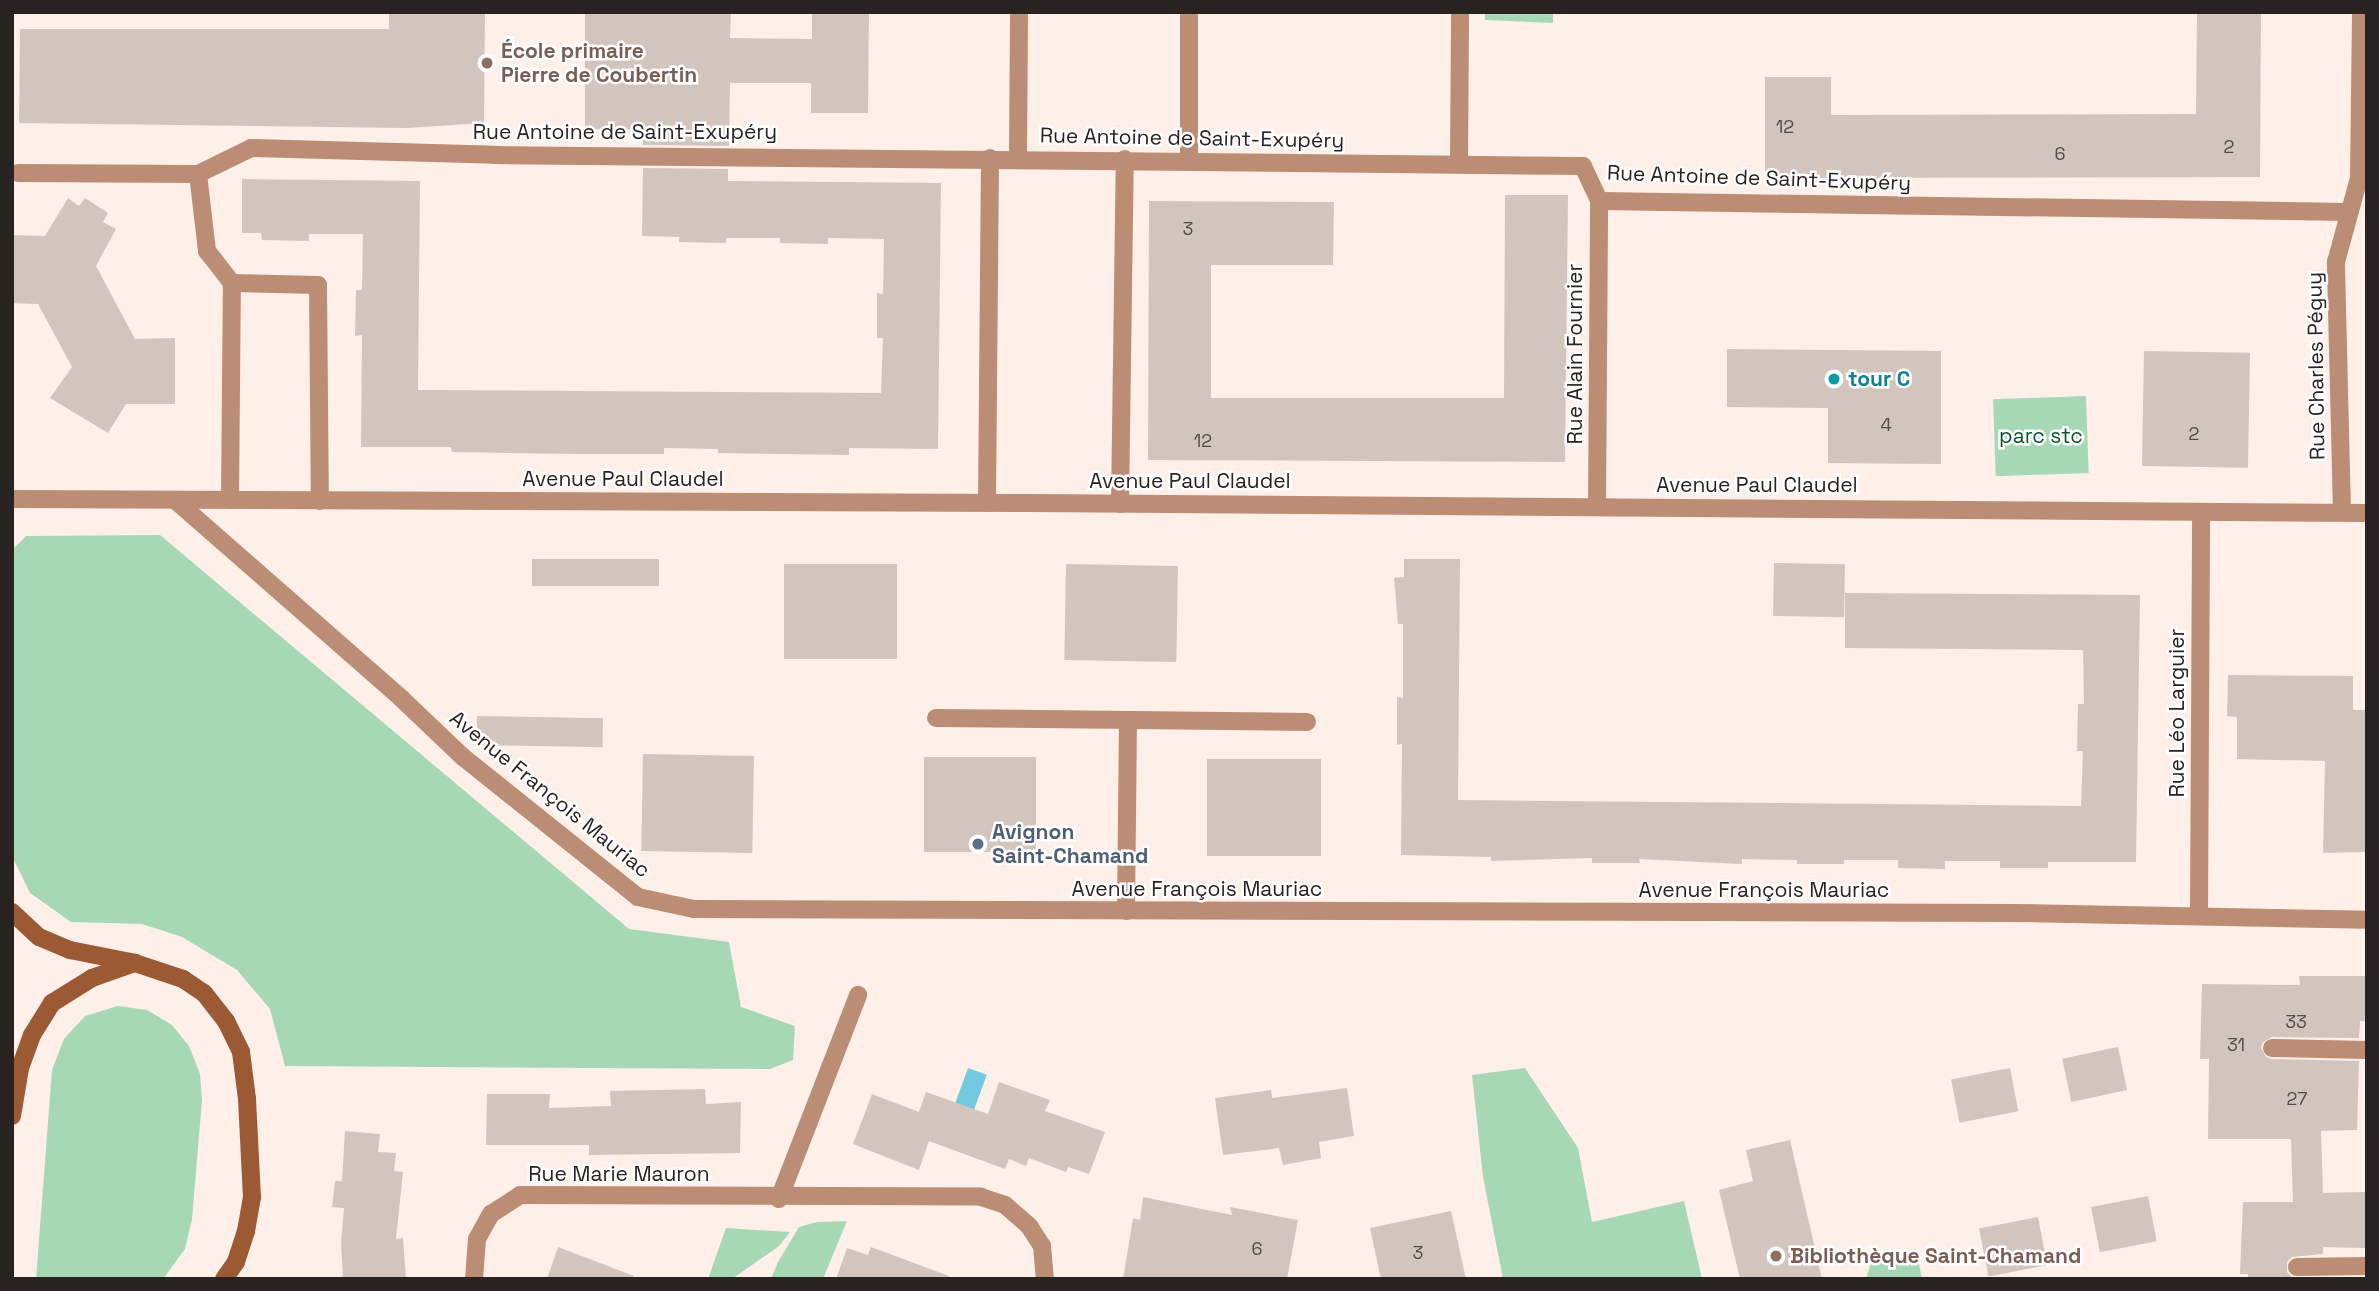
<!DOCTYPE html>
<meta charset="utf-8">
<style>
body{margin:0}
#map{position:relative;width:2379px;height:1291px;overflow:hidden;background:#feefe9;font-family:"Space Grotesk",sans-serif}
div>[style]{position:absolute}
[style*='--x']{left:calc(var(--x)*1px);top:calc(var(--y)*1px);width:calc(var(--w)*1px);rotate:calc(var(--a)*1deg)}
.green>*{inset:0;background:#a7d8b5;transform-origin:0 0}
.water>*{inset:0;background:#73c9df;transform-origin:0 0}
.building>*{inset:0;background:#d2c5be;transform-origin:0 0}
.street>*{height:18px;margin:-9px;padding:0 9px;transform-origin:9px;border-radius:9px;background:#bb8d74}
.secondary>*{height:18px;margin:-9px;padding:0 9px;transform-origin:9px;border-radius:9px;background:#9c5a34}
.dots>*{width:19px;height:19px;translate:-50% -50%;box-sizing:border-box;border:4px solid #fff;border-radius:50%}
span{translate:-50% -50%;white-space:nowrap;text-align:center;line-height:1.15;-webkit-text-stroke:5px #fff;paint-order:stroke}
.number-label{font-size:18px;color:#524b48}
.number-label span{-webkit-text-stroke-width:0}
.education-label{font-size:21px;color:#785e54;font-weight:700}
.left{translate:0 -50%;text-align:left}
.street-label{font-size:21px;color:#282220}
.culture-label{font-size:21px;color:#0d838f;font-weight:700}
.park-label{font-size:21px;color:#0a532c}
.service-label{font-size:21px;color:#4e5e75;font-weight:700}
.frame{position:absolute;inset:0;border:14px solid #282220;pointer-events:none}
</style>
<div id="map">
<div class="green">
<i style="clip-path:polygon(1485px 12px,1553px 12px,1553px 23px,1485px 20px)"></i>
<i style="left:2086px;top:396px;width:77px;height:93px;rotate:88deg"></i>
<i style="clip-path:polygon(160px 535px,629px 929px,729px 942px,741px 1007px,795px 1026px,793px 1060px,770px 1069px,285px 1066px,270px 1009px,237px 970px,182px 937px,142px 924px,71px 922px,30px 893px,12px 856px,12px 550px,26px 536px)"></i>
<i style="clip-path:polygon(118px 1006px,147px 1010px,172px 1025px,189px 1046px,200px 1074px,202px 1100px,192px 1219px,185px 1249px,163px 1279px,36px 1279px,52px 1070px,64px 1039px,85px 1016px)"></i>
<i style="clip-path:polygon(1525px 1068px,1578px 1148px,1592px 1222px,1684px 1201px,1702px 1279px,1503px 1279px,1483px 1177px,1472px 1075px)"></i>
<i style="clip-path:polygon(847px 1221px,823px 1279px,771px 1279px,778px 1262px,799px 1227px,817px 1222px)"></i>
<i style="clip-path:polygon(726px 1228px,790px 1232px,779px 1246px,732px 1279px,708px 1279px)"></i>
<i style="clip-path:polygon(1916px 1249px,1922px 1279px,1866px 1279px,1872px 1259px)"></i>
</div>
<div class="water">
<i style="left:968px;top:1068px;width:20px;height:42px;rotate:20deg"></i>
</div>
<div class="building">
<i style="clip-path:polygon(389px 12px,485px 12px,484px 123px,406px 128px,19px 123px,20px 29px,389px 29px)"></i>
<i style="clip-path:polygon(585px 12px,731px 12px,730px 38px,812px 39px,812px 12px,869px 12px,868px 113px,811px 113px,811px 83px,730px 83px,729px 146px,643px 145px,643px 130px,585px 129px)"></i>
<i style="clip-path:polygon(2197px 12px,2261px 12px,2260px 177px,1765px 178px,1765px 77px,1831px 77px,1831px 115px,2196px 114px)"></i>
<i style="clip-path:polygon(643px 168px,728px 169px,728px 181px,941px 183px,938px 449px,849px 448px,849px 455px,718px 453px,718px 449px,664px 448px,664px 454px,580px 454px,452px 452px,451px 447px,361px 447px,362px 335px,355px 336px,356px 290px,362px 290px,363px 234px,309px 234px,309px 241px,262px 240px,261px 233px,242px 233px,242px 179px,420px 181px,418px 390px,881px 393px,883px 338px,877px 338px,877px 293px,883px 294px,884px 239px,828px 238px,828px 244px,780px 243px,780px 238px,726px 238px,726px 243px,679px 242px,679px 237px,642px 236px)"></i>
<i style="clip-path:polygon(1505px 195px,1568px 195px,1565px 462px,1148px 460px,1149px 201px,1334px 202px,1333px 265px,1211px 265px,1211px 398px,1504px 398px)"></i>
<i style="clip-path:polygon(68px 198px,79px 206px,85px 198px,108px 213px,103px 222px,116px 229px,96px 266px,135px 339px,175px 338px,175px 404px,126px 404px,108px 433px,50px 398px,72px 367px,38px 304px,12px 303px,12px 235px,45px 236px)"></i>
<i style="clip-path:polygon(1727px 349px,1941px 351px,1941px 464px,1828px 463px,1828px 408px,1727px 407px)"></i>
<i style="left:2144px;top:351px;width:106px;height:115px;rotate:1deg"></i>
<i style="left:532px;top:559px;width:127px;height:27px"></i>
<i style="clip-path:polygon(1404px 559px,1460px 559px,1458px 800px,2081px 806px,2083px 751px,2077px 751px,2078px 704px,2084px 704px,2083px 650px,1845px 648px,1845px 593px,2140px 595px,2136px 862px,2048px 862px,2048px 868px,2000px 868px,2000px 861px,1945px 861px,1945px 869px,1898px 868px,1898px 860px,1844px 860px,1844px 864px,1797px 864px,1797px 860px,1742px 859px,1742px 864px,1639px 859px,1640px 863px,1592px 863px,1592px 858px,1491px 861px,1491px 857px,1401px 855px,1402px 744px,1397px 745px,1397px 697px,1403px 698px,1403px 624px,1398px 624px,1394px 578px,1404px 577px)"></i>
<i style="left:1774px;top:563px;width:71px;height:53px;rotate:1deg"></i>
<i style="left:784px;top:564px;width:113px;height:95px"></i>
<i style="left:1066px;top:564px;width:112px;height:96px;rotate:1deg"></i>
<i style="clip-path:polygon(2228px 675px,2353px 676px,2353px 710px,2367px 710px,2367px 852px,2323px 853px,2325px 761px,2237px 759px,2237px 717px,2227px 716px)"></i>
<i style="left:477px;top:716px;width:126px;height:29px;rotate:1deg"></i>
<i style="left:643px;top:754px;width:111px;height:97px;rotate:1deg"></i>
<i style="left:924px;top:757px;width:112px;height:95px"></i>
<i style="left:1321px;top:759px;width:97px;height:114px;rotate:90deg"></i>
<i style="clip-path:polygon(2299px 976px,2367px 976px,2367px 1021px,2360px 1021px,2359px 1038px,2272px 1037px,2263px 1042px,2261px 1048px,2266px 1057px,2272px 1059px,2359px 1061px,2357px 1130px,2321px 1131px,2323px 1193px,2367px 1192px,2367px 1248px,2323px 1247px,2323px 1254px,2292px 1257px,2287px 1262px,2287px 1272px,2292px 1277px,2302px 1279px,2248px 1279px,2248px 1274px,2240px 1274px,2243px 1202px,2293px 1202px,2291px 1139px,2208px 1139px,2209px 1059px,2200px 1059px,2202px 984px,2300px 985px)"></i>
<i style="left:2118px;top:1047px;width:44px;height:57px;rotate:78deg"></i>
<i style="left:2010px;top:1068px;width:44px;height:60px;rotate:79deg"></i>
<i style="clip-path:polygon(999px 1082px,1050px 1100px,1045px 1111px,1105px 1132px,1089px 1174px,1068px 1167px,1066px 1172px,1029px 1158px,1026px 1166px,1009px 1159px,1005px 1169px,929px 1141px,919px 1170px,853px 1144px,872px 1094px,919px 1112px,926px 1092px,988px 1114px)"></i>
<i style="clip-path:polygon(1347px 1088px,1354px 1136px,1319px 1142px,1321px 1158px,1283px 1165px,1279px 1148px,1223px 1155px,1215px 1098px,1271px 1090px,1272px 1098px)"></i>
<i style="clip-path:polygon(705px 1089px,706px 1104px,741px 1102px,740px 1153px,589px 1155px,589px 1145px,486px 1145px,487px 1094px,550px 1094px,549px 1108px,611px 1106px,610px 1091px)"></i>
<i style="clip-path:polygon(345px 1131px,380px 1134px,378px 1152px,396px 1153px,394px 1171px,403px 1172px,396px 1239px,403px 1238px,406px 1279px,343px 1279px,341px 1244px,344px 1208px,332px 1207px,335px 1181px,342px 1181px)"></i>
<i style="clip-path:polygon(1790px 1140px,1822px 1279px,1740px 1279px,1719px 1190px,1753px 1181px,1746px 1150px)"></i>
<i style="left:2148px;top:1196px;width:46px;height:58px;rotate:79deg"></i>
<i style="clip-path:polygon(1143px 1197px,1232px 1215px,1230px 1207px,1298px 1220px,1287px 1279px,1123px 1279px,1133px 1218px,1140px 1220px)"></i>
<i style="clip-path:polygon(1451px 1211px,1466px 1279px,1381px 1279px,1370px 1228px)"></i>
<i style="left:2038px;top:1217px;width:49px;height:60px;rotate:79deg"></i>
<i style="clip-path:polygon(558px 1247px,634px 1276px,633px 1279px,547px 1279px)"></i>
<i style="clip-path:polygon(871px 1247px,949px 1276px,949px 1279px,836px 1279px,847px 1248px,868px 1255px)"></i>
</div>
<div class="street">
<i style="--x:1018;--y:158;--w:146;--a:-89.6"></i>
<i style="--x:1189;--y:161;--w:149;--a:-90"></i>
<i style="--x:1459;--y:164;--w:152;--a:-89.6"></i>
<i style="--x:18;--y:173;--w:180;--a:0.3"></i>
<i style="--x:198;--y:174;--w:59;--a:-26.1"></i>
<i style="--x:251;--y:148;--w:244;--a:1.6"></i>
<i style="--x:495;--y:155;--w:1088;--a:0.58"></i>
<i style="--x:1583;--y:166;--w:38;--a:65"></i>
<i style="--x:1599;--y:201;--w:750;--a:0.84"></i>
<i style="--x:198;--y:174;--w:78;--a:83.3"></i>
<i style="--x:207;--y:251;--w:41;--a:52"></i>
<i style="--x:12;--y:499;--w:1016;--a:0.23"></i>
<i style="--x:1028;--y:503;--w:1339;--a:0.43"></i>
<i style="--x:175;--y:500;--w:302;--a:41.2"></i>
<i style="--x:402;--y:699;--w:84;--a:43.6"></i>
<i style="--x:463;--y:757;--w:224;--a:38.7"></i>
<i style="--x:638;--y:897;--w:57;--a:12.1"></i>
<i style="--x:694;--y:909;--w:1321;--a:0.17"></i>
<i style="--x:2015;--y:913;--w:352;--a:1.1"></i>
<i style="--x:230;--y:500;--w:217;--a:-89.5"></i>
<i style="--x:232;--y:283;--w:86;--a:1.3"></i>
<i style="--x:318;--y:285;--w:216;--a:89.5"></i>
<i style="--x:987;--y:503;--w:345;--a:-89.5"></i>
<i style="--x:1120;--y:504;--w:345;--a:-89.2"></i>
<i style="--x:1597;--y:507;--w:306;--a:-89.6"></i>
<i style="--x:2342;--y:512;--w:250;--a:-91.4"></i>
<i style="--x:2336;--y:262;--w:87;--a:-74.7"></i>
<i style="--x:2359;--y:178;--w:166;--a:-89.3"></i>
<i style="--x:936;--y:718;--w:371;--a:0.6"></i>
<i style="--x:1126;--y:911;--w:191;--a:-89.4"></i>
<i style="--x:2199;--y:915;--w:403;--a:-89.7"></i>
<i style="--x:2272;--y:1048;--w:95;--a:1.2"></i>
<i style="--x:779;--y:1199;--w:219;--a:-68.8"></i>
<i style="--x:2297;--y:1267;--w:70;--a:-0.8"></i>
<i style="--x:474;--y:1279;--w:40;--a:-85.7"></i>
<i style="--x:477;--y:1239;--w:29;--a:-61"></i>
<i style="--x:491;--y:1214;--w:35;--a:-33"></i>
<i style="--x:520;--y:1195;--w:461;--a:0.2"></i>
<i style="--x:981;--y:1197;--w:25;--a:18"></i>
<i style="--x:1005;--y:1205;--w:32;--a:41"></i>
<i style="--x:1029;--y:1226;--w:24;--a:57"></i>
<i style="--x:1042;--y:1246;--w:33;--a:85"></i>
</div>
<div class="secondary">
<i style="--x:12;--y:912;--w:37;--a:43"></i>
<i style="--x:39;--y:937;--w:34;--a:23"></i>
<i style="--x:70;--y:950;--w:66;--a:11.3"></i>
<i style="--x:135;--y:963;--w:51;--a:18.4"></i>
<i style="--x:183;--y:979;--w:25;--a:34"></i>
<i style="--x:204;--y:993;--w:36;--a:52"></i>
<i style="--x:226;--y:1021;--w:34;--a:64"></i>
<i style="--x:241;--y:1052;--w:47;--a:82.7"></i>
<i style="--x:247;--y:1099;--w:98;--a:87.1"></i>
<i style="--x:252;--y:1197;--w:35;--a:100"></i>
<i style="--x:246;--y:1231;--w:33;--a:108"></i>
<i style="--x:236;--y:1262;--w:21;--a:125"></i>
<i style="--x:12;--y:1116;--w:49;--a:-80.5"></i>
<i style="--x:20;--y:1068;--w:35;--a:-70"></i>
<i style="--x:32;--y:1035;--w:38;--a:-58"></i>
<i style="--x:52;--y:1003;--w:47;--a:-32"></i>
<i style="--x:92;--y:978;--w:46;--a:-19.2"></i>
</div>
<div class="dots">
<i style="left:487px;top:63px;background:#8d6e63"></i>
<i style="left:1834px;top:379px;background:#0f9aa8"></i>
<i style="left:978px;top:844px;background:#5c6f8a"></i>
<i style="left:1776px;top:1256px;background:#8d6e63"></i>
</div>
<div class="number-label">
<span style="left:1785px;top:127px">12</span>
<span style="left:2229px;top:147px">2</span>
<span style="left:2060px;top:154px">6</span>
<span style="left:1188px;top:229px">3</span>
<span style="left:1886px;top:425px">4</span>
<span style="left:2194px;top:434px">2</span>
<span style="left:1203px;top:441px">12</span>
<span style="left:2296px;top:1022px">33</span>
<span style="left:2236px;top:1045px">31</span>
<span style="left:2297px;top:1099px">27</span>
<span style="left:1257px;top:1249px">6</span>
<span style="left:1418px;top:1253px">3</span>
</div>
<div class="education-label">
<span class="left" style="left:501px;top:63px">École primaire<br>Pierre de Coubertin</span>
<span class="left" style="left:1790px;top:1256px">Bibliothèque Saint-Chamand</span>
</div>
<div class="street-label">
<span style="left:625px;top:132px">Rue Antoine de Saint-Exupéry</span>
<span style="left:1192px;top:138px;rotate:1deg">Rue Antoine de Saint-Exupéry</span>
<span style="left:1759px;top:178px;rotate:2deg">Rue Antoine de Saint-Exupéry</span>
<span style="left:1575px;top:354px;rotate:-90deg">Rue Alain Fournier</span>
<span style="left:2316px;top:366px;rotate:-91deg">Rue Charles Péguy</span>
<span style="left:623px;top:479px">Avenue Paul Claudel</span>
<span style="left:1190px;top:481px">Avenue Paul Claudel</span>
<span style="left:1757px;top:485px">Avenue Paul Claudel</span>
<span style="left:2177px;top:713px;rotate:-90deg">Rue Léo Larguier</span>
<span style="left:550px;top:794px;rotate:39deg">Avenue François Mauriac</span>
<span style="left:1197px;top:889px">Avenue François Mauriac</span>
<span style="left:1764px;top:890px">Avenue François Mauriac</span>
<span style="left:619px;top:1174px">Rue Marie Mauron</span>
</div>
<div class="culture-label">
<span class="left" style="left:1848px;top:379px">tour C</span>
</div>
<div class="park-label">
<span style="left:2041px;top:436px">parc stc</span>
</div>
<div class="service-label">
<span class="left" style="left:992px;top:844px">Avignon<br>Saint-Chamand</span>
</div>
<div class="frame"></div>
</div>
